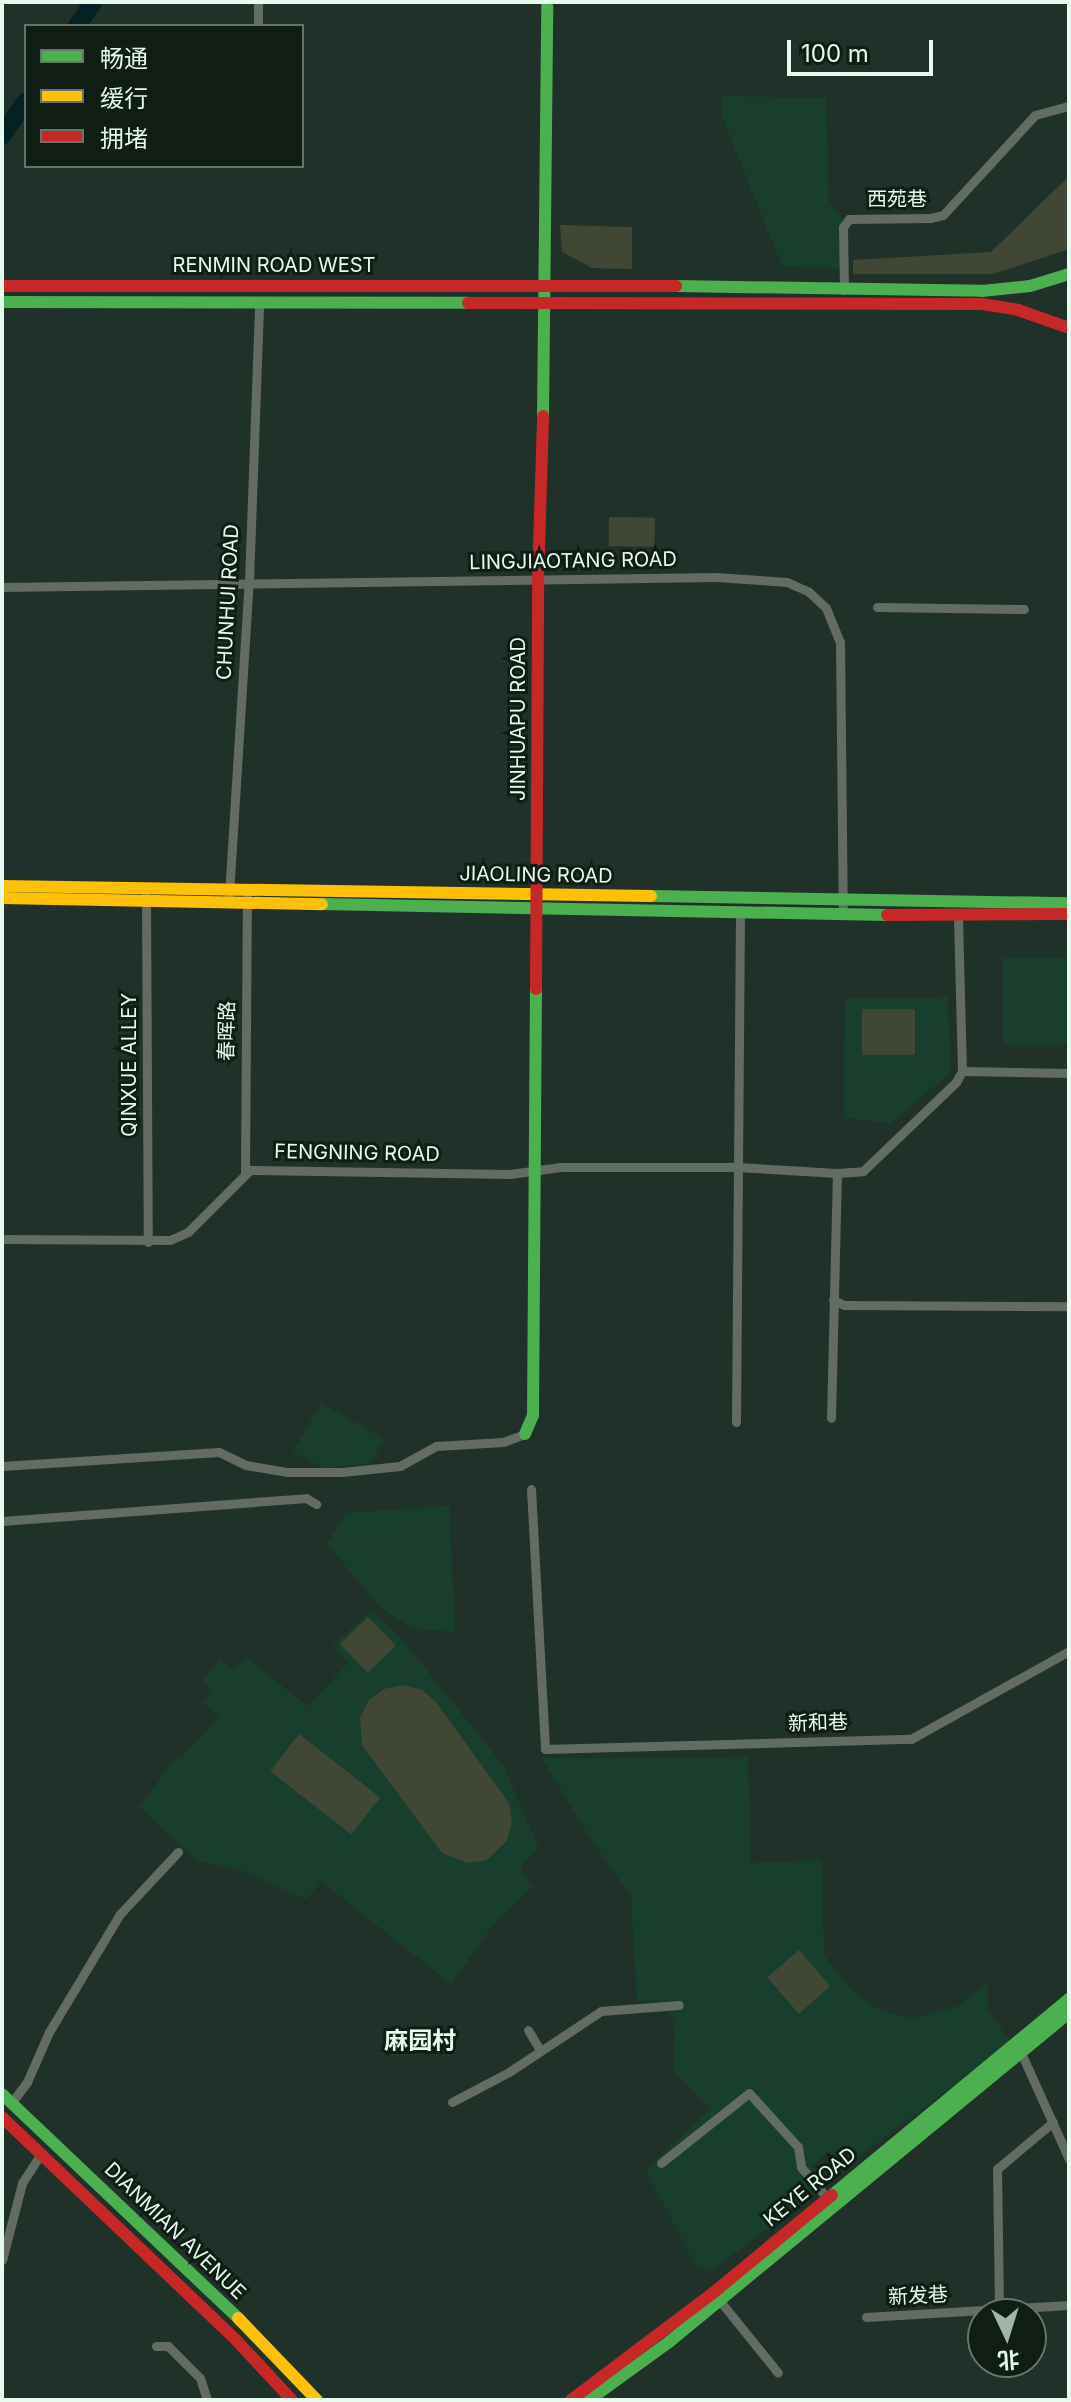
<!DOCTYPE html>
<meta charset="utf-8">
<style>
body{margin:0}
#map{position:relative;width:1071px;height:2402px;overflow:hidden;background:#203129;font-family:Inter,"Noto Sans SC",sans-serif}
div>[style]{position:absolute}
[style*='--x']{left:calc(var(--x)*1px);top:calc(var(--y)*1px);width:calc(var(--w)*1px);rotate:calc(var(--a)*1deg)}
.built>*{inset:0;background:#183f2d;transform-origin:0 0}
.green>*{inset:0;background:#414735;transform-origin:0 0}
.river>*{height:18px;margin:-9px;padding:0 9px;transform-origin:9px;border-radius:9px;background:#032123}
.street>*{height:9px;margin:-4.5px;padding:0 4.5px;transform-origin:4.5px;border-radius:4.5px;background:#626c62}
.fast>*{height:12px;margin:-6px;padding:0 6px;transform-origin:6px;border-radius:6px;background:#4caf50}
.slow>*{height:12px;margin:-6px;padding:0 6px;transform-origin:6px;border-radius:6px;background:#ffc107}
.jam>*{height:12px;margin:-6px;padding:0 6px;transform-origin:6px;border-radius:6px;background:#c62828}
span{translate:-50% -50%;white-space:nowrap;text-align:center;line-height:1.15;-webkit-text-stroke:6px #0f1d15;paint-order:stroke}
.street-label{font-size:20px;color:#e7faef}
.quarter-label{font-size:24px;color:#e7faef;font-weight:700}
.frame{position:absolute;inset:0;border:4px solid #e7faef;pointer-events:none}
.legend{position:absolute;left:24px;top:24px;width:280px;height:144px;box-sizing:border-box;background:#0f1d15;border:2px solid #65756c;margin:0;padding:10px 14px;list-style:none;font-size:24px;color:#e7faef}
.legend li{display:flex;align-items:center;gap:16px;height:40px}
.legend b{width:40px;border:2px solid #65756c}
.north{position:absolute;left:967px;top:2298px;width:80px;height:80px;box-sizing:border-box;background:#0f1d15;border:2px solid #65756c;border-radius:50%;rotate:176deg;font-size:22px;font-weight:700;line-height:32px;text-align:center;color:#e7faef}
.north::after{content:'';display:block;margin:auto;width:28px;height:36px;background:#a1b4aa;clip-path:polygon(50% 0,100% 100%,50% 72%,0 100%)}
.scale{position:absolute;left:787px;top:40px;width:146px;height:36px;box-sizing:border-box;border:4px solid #e7faef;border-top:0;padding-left:10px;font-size:24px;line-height:28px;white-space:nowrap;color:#e7faef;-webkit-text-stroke:6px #0f1d15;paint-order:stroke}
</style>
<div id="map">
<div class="built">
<i style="clip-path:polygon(721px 96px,826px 98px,829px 203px,848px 224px,848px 269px,782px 266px,721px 114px)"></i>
<i style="left:1003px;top:958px;width:66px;height:87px"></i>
<i style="clip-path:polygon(948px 997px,950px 1073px,891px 1123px,844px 1118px,845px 998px)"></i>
<i style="clip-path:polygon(321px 1403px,384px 1439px,371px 1463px,324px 1468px,293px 1452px)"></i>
<i style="clip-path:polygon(449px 1506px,455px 1632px,412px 1628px,381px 1608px,327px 1544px,346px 1513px)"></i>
<i style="clip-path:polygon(371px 1610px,401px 1638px,503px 1765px,539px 1849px,520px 1867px,533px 1887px,497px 1920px,451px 1984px,322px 1882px,306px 1899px,238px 1869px,198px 1861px,139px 1807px,178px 1755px,182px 1757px,220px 1717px,202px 1702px,212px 1691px,203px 1679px,220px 1660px,233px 1669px,246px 1658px,308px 1706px,348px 1663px,333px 1646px)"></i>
<i style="clip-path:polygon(748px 1757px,751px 1863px,822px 1860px,824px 1955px,855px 1994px,882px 2011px,913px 2018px,959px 2006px,988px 1982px,988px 2010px,1011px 2043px,841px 2170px,829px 2151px,812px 2166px,824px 2186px,710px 2272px,696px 2267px,646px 2170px,710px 2109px,674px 2071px,675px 2027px,667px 2002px,637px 2001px,631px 1896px,592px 1841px,542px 1758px)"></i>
</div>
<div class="green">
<i style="clip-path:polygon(1069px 176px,1069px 249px,993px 274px,853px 274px,853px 260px,991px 252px)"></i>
<i style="clip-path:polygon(560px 225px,632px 227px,632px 269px,592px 268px,562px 252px)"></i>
<i style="left:609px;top:517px;width:46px;height:29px;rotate:1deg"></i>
<i style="left:862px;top:1009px;width:53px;height:46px"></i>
<i style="left:368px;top:1617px;width:40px;height:39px;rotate:46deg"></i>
<i style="clip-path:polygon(403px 1685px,422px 1690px,436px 1702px,509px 1803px,512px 1822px,507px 1841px,487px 1860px,468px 1863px,442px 1853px,362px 1745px,360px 1717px,369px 1700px,384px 1689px)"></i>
<i style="left:299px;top:1734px;width:103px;height:47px;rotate:38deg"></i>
<i style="left:799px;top:1950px;width:48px;height:42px;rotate:49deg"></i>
</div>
<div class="river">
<i style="--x:77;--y:26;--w:29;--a:-56"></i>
<i style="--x:2;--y:136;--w:42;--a:-55.6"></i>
</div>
<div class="street">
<i style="--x:258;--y:26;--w:24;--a:-90"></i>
<i style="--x:844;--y:290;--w:63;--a:-90.9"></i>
<i style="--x:843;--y:227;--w:10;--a:-53"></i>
<i style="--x:849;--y:219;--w:81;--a:-0.7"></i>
<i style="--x:930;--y:218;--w:13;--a:-13"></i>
<i style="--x:943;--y:215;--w:136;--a:-47.4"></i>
<i style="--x:1035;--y:115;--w:35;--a:-15"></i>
<i style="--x:2;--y:587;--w:714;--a:-0.8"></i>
<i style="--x:716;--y:577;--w:71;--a:4"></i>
<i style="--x:787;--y:582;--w:24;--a:24"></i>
<i style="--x:809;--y:592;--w:23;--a:43"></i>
<i style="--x:826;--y:608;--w:37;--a:68"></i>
<i style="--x:840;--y:642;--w:271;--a:89.4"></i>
<i style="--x:877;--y:607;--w:147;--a:0.8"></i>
<i style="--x:229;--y:895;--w:315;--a:-86.4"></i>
<i style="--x:249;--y:581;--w:277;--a:-87.9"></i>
<i style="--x:146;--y:896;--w:346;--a:89.7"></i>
<i style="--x:962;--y:1071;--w:107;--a:1.1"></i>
<i style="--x:245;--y:1172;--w:275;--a:-89.6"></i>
<i style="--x:2;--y:1239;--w:168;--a:0.3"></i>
<i style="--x:170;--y:1240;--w:20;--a:-24"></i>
<i style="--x:188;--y:1232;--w:88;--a:-45"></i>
<i style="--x:250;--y:1170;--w:260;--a:0.9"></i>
<i style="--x:510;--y:1174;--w:51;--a:-7.8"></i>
<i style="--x:561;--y:1167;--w:177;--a:0"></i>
<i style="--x:738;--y:1167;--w:99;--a:3.5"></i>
<i style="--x:837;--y:1173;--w:26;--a:-4"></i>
<i style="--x:863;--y:1171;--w:129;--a:-43.7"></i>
<i style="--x:956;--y:1082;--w:13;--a:-61"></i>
<i style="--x:962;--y:1071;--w:156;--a:-91.5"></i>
<i style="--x:833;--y:1300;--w:12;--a:24"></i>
<i style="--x:844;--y:1305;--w:225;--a:0.3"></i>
<i style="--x:831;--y:1418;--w:245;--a:-88.6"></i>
<i style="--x:736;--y:1422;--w:510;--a:-89.55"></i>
<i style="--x:2;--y:1466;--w:217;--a:-3.7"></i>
<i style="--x:219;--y:1452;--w:30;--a:26"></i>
<i style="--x:246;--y:1465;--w:42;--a:9.7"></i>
<i style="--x:287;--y:1472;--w:55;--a:0"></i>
<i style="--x:342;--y:1472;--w:58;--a:-5.9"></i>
<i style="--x:400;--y:1466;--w:41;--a:-29.1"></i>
<i style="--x:436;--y:1446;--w:67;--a:-3.4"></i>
<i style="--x:503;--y:1442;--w:23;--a:-20"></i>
<i style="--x:531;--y:1489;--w:260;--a:86.9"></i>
<i style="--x:545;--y:1749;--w:366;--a:-1.6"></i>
<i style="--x:911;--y:1739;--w:181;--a:-29.1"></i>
<i style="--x:2;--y:1521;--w:305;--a:-4.3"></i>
<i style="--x:306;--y:1498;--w:12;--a:31"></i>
<i style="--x:528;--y:2030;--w:23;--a:59"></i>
<i style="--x:1022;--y:2055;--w:114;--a:65.7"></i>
<i style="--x:12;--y:2102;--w:25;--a:-53"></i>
<i style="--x:27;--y:2082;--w:55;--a:-66.3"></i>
<i style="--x:49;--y:2032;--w:138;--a:-59"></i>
<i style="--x:120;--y:1914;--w:85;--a:-46.9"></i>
<i style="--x:452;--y:2102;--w:64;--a:-27.8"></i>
<i style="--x:509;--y:2072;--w:110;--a:-33.5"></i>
<i style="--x:601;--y:2011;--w:78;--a:-4.4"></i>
<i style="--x:661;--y:2163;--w:112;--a:-38.5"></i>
<i style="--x:749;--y:2093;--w:73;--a:47.8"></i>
<i style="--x:798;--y:2147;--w:20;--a:81"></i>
<i style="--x:801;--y:2167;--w:42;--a:49.8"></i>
<i style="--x:2;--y:2260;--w:80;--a:-75.4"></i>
<i style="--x:22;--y:2183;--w:35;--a:-57"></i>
<i style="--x:720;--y:2301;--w:92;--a:51.1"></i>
<i style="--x:999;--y:2309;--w:140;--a:-90.8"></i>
<i style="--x:997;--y:2169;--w:73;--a:-40"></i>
<i style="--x:866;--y:2317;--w:203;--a:-3.4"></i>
<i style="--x:156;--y:2346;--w:12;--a:0"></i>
<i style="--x:168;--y:2346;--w:45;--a:45"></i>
<i style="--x:200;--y:2378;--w:23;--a:72"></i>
</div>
<div class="fast">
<i style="--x:676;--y:286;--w:306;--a:0.9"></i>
<i style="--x:982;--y:291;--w:48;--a:-5.9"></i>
<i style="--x:1030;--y:286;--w:41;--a:-17.1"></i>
<i style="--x:2;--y:302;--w:466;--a:0.1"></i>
<i style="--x:543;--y:416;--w:414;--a:-89.4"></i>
<i style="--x:651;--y:896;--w:418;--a:1"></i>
<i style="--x:322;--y:904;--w:565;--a:1.12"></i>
<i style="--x:525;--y:1434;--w:21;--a:-67"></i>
<i style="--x:533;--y:1415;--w:426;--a:-89.6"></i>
<i style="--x:2;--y:2094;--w:325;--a:43.5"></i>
<i style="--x:832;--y:2195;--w:308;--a:-39.6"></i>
<i style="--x:589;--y:2400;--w:99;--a:-35.9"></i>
<i style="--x:669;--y:2342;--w:518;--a:-39.44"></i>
</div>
<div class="slow">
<i style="--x:2;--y:886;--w:649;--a:0.88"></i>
<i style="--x:2;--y:898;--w:320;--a:1.1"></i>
<i style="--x:238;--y:2318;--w:114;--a:46.1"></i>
</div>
<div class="jam">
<i style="--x:2;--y:286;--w:674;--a:0"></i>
<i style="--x:468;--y:303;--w:514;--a:0.11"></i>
<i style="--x:982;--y:304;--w:36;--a:9"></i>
<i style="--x:1018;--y:310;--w:54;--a:19.4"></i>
<i style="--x:887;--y:915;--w:182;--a:-0.3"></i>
<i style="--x:536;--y:989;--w:410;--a:-89.7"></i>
<i style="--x:538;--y:579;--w:163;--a:-88.2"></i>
<i style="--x:2;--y:2117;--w:323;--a:43.6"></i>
<i style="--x:236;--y:2340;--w:82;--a:47"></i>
<i style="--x:571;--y:2400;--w:178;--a:-37"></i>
<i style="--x:713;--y:2293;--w:154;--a:-39.5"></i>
</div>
<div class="street-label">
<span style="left:897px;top:199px">西苑巷</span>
<span style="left:274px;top:265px">RENMIN ROAD WEST</span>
<span style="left:573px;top:561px;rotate:-1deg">LINGJIAOTANG ROAD</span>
<span style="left:228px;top:602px;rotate:-87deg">CHUNHUI ROAD</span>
<span style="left:518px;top:719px;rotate:-90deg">JINHUAPU ROAD</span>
<span style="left:536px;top:875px;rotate:1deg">JIAOLING ROAD</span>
<span style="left:227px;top:1031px;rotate:-89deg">春晖路</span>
<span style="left:129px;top:1065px;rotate:-90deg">QINXUE ALLEY</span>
<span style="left:357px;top:1153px;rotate:1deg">FENGNING ROAD</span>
<span style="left:818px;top:1723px;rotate:-2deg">新和巷</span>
<span style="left:810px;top:2187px;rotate:-39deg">KEYE ROAD</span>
<span style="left:175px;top:2231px;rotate:44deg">DIANMIAN AVENUE</span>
<span style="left:918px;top:2296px;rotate:-3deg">新发巷</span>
</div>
<div class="quarter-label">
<span style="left:420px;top:2041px">麻园村</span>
</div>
<div class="frame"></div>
<ul class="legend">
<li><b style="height:10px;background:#4caf50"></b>畅通</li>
<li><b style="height:10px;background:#ffc107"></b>缓行</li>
<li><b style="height:10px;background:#c62828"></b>拥堵</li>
</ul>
<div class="north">北</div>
<div class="scale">100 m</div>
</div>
